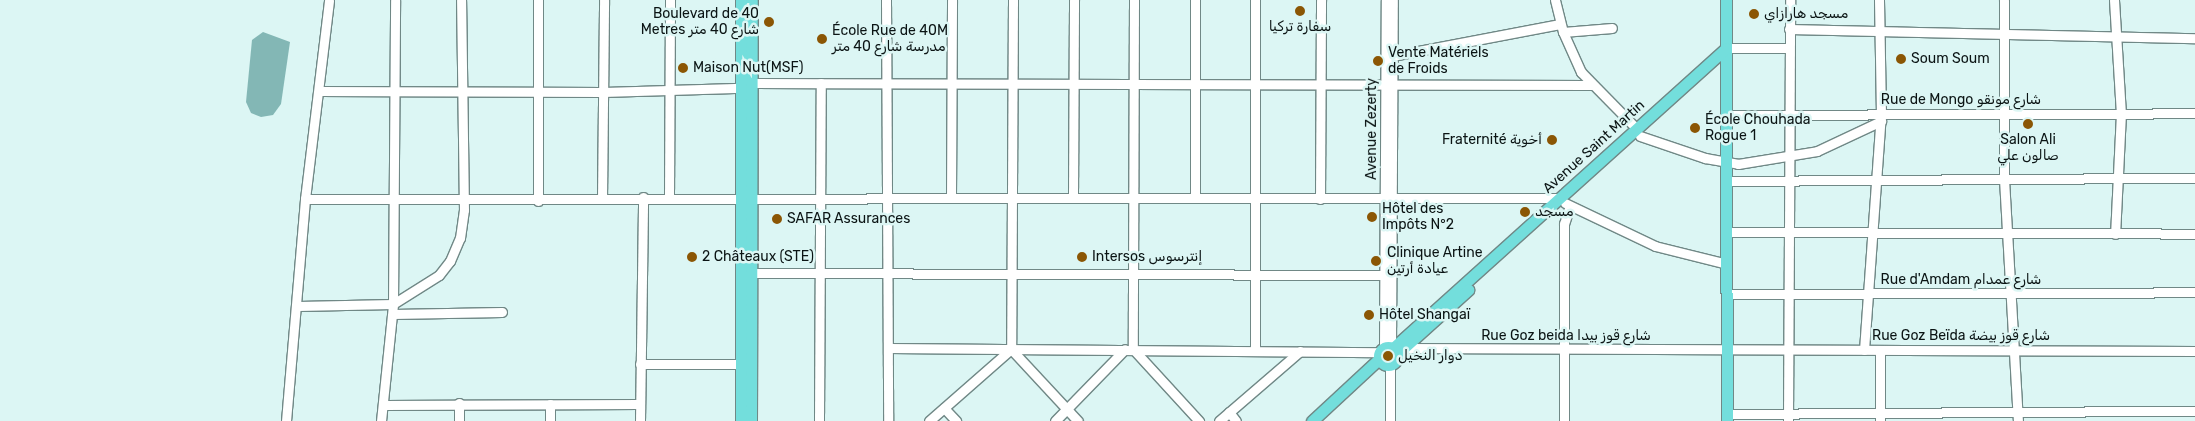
<!DOCTYPE html>
<meta charset="utf-8">
<style>
body{margin:0}
#map{position:relative;width:2195px;height:421px;overflow:hidden;background:#dcf6f4;font-family:Rubik,"Noto Naskh Arabic",sans-serif}
div>[style]{position:absolute}
[style*='--x']{left:calc(var(--x)*1px);top:calc(var(--y)*1px);width:calc(var(--w)*1px);rotate:calc(var(--a)*1deg)}
.water>*{inset:0;background:#83b7b5}
.roads{filter:drop-shadow(1px 0 #708886) drop-shadow(-1px 0 #708886) drop-shadow(0 1px #708886) drop-shadow(0 -1px #708886)}
.minor>*{height:9px;margin:-4.5px;padding:0 4.5px;transform-origin:4.5px;border-radius:4.5px;background:#fff}
.major>*{height:11px;margin:-5.5px;padding:0 5.5px;transform-origin:5.5px;border-radius:5.5px;background:#73dedc}
.major>.ring{margin:-5.5px;padding:0;box-sizing:content-box;background:none;border:11px solid #73dedc;border-radius:50%}
.dots>*{width:14px;height:14px;translate:-50% -50%;box-sizing:border-box;border:2px solid #dcf6f4;border-radius:50%}
span{translate:-50% -50%;white-space:nowrap;text-align:center;line-height:1.15;-webkit-text-stroke:5px #dcf6f4;paint-order:stroke}
.poi-label{font-size:14px;color:#0b1414}
.right{translate:-100% -50%;text-align:right}
.left{translate:0 -50%;text-align:left}
.street-label{font-size:14px;color:#0b1414}
</style>
<div id="map">
<div class="water">
<i style="clip-path:polygon(263px 32px,290px 42px,281px 104px,273px 115px,261px 117px,251px 113px,246px 102px,252px 40px)"></i>
</div>
<div class="roads">
<div class="minor">
<i style="--x:538;--y:0;--w:201;--a:90"></i>
<i style="--x:886;--y:0;--w:421;--a:89.7"></i>
<i style="--x:1013;--y:0;--w:349;--a:90.3"></i>
<i style="--x:1011;--y:349;--w:98;--a:47.1"></i>
<i style="--x:1134;--y:0;--w:349;--a:90.2"></i>
<i style="--x:1133;--y:349;--w:98;--a:47.5"></i>
<i style="--x:1195;--y:0;--w:197;--a:90"></i>
<i style="--x:1255;--y:0;--w:350;--a:90"></i>
<i style="--x:1555;--y:0;--w:33;--a:76"></i>
<i style="--x:1563;--y:32;--w:44;--a:65.8"></i>
<i style="--x:1581;--y:72;--w:80;--a:45.5"></i>
<i style="--x:2004;--y:0;--w:179;--a:90"></i>
<i style="--x:2004;--y:179;--w:242;--a:86.7"></i>
<i style="--x:2114;--y:0;--w:113;--a:86.5"></i>
<i style="--x:2121;--y:113;--w:121;--a:92.8"></i>
<i style="--x:1789;--y:29;--w:406;--a:1.3"></i>
<i style="--x:1563;--y:32;--w:49;--a:-4.7"></i>
<i style="--x:1726;--y:48;--w:63;--a:0"></i>
<i style="--x:1392;--y:56;--w:171;--a:-10.8"></i>
<i style="--x:319;--y:91;--w:284;--a:0.2"></i>
<i style="--x:603;--y:92;--w:132;--a:-1.7"></i>
<i style="--x:735;--y:88;--w:21;--a:-14"></i>
<i style="--x:755;--y:83;--w:836;--a:0.14"></i>
<i style="--x:1726;--y:115;--w:469;--a:-0.2"></i>
<i style="--x:1640;--y:136;--w:69;--a:18.7"></i>
<i style="--x:1705;--y:158;--w:34;--a:10"></i>
<i style="--x:1738;--y:164;--w:80;--a:-9.3"></i>
<i style="--x:1817;--y:151;--w:71;--a:-25.1"></i>
<i style="--x:1727;--y:181;--w:468;--a:-0.4"></i>
<i style="--x:669;--y:196;--w:196;--a:-89.7"></i>
<i style="--x:951;--y:197;--w:197;--a:-89.7"></i>
<i style="--x:1073;--y:197;--w:197;--a:-89.7"></i>
<i style="--x:305;--y:199;--w:1256;--a:-0.05"></i>
<i style="--x:602;--y:199;--w:199;--a:-89.4"></i>
<i style="--x:1320;--y:199;--w:199;--a:-89.7"></i>
<i style="--x:1565;--y:203;--w:100;--a:25.5"></i>
<i style="--x:1655;--y:246;--w:74;--a:14"></i>
<i style="--x:1727;--y:232;--w:468;--a:0.2"></i>
<i style="--x:752;--y:273;--w:640;--a:0.18"></i>
<i style="--x:1727;--y:294;--w:468;--a:-0.2"></i>
<i style="--x:298;--y:306;--w:95;--a:-1.2"></i>
<i style="--x:393;--y:304;--w:54;--a:-32.2"></i>
<i style="--x:439;--y:275;--w:18;--a:-52"></i>
<i style="--x:450;--y:261;--w:25;--a:-67"></i>
<i style="--x:460;--y:238;--w:28;--a:-82"></i>
<i style="--x:464;--y:210;--w:210;--a:-90.8"></i>
<i style="--x:393;--y:314;--w:109;--a:-1.1"></i>
<i style="--x:1391;--y:347;--w:347;--a:-89.7"></i>
<i style="--x:889;--y:348;--w:491;--a:0.5"></i>
<i style="--x:1384;--y:348;--w:348;--a:-89.7"></i>
<i style="--x:1405;--y:348;--w:790;--a:0.22"></i>
<i style="--x:1864;--y:350;--w:236;--a:-85.9"></i>
<i style="--x:1881;--y:115;--w:115;--a:-91"></i>
<i style="--x:640;--y:364;--w:105;--a:0"></i>
<i style="--x:1390;--y:365;--w:56;--a:90"></i>
<i style="--x:459;--y:403;--w:18;--a:90"></i>
<i style="--x:383;--y:405;--w:257;--a:-0.2"></i>
<i style="--x:944;--y:408;--w:18;--a:47"></i>
<i style="--x:1229;--y:412;--w:11;--a:52"></i>
<i style="--x:1727;--y:414;--w:468;--a:-0.4"></i>
<i style="--x:286;--y:421;--w:223;--a:-85.1"></i>
<i style="--x:305;--y:199;--w:200;--a:-83.1"></i>
<i style="--x:381;--y:421;--w:118;--a:-84.1"></i>
<i style="--x:393;--y:304;--w:304;--a:-89.6"></i>
<i style="--x:550;--y:421;--w:17;--a:-90"></i>
<i style="--x:640;--y:421;--w:224;--a:-89.2"></i>
<i style="--x:819;--y:421;--w:338;--a:-89.7"></i>
<i style="--x:929;--y:421;--w:109;--a:-41.3"></i>
<i style="--x:1055;--y:421;--w:100;--a:-45.8"></i>
<i style="--x:1219;--y:421;--w:107;--a:-40.8"></i>
<i style="--x:1564;--y:421;--w:197;--a:-90"></i>
<i style="--x:1564;--y:224;--w:19;--a:-72"></i>
<i style="--x:1788;--y:421;--w:421;--a:-89.7"></i>
<i style="--x:1880;--y:421;--w:71;--a:-90"></i>
</div>
<div class="major">
<i style="--x:1726;--y:0;--w:421;--a:89.9"></i>
<i class="ring" style="left:1379px;top:347px;width:7px;height:7px"></i>
<i style="--x:1393;--y:348;--w:448;--a:-42"></i>
<i style="--x:1397;--y:354;--w:96;--a:-42"></i>
<i style="--x:741;--y:421;--w:421;--a:-90"></i>
<i style="--x:751;--y:421;--w:421;--a:-89.9"></i>
<i style="--x:1312;--y:421;--w:93;--a:-42.8"></i>
</div>
</div>
<div class="dots">
<i style="left:1300px;top:11px;background:#8b5604"></i>
<i style="left:1754px;top:14px;background:#8b5604"></i>
<i style="left:769px;top:22px;background:#8b5604"></i>
<i style="left:822px;top:39px;background:#8b5604"></i>
<i style="left:1901px;top:59px;background:#8b5604"></i>
<i style="left:1378px;top:61px;background:#8b5604"></i>
<i style="left:683px;top:68px;background:#8b5604"></i>
<i style="left:2028px;top:124px;background:#8b5604"></i>
<i style="left:1695px;top:128px;background:#8b5604"></i>
<i style="left:1552px;top:140px;background:#8b5604"></i>
<i style="left:1525px;top:212px;background:#8b5604"></i>
<i style="left:1372px;top:217px;background:#8b5604"></i>
<i style="left:777px;top:219px;background:#8b5604"></i>
<i style="left:692px;top:257px;background:#8b5604"></i>
<i style="left:1082px;top:257px;background:#8b5604"></i>
<i style="left:1376px;top:261px;background:#8b5604"></i>
<i style="left:1369px;top:315px;background:#8b5604"></i>
<i style="left:1388px;top:356px;background:#8b5604"></i>
</div>
<div class="poi-label">
<span class="right" style="left:759px;top:22px">Boulevard de 40<br>Metres شارع 40 متر</span>
<span class="left" style="left:1764px;top:14px">مسجد هارازاي</span>
<span style="left:1300px;top:27px">سفارة تركيا</span>
<span class="left" style="left:832px;top:39px">École Rue de 40M<br>مدرسة شارع 40 متر</span>
<span class="left" style="left:1388px;top:61px">Vente Matériels<br>de Froids</span>
<span class="left" style="left:1911px;top:59px">Soum Soum</span>
<span class="left" style="left:693px;top:68px">Maison Nut(MSF)</span>
<span class="left" style="left:1705px;top:128px">École Chouhada<br>Rogue 1</span>
<span class="right" style="left:1542px;top:140px">Fraternité أخوية</span>
<span style="left:2028px;top:148px">Salon Ali<br>صالون علي</span>
<span class="left" style="left:1382px;top:217px">Hôtel des<br>Impôts N°2</span>
<span class="left" style="left:1535px;top:212px">مسجد</span>
<span class="left" style="left:787px;top:219px">SAFAR Assurances</span>
<span class="left" style="left:1387px;top:261px">Clinique Artine<br>عيادة أرتين</span>
<span class="left" style="left:702px;top:257px">2 Châteaux (STE)</span>
<span class="left" style="left:1092px;top:257px">Intersos إنترسوس</span>
<span class="left" style="left:1379px;top:315px">Hôtel Shangaï</span>
<span class="left" style="left:1398px;top:356px">دوار النخيل</span>
</div>
<div class="street-label">
<span style="left:1961px;top:100px">Rue de Mongo شارع مونقو</span>
<span style="left:1372px;top:129px;rotate:-90deg">Avenue Zezerty</span>
<span style="left:1594px;top:147px;rotate:-42deg">Avenue Saint Martin</span>
<span style="left:1961px;top:280px">Rue d'Amdam شارع عمدام</span>
<span style="left:1566px;top:336px">Rue Goz beida شارع قوز بيدا</span>
<span style="left:1961px;top:336px">Rue Goz Beïda شارع قوز بيضة</span>
</div>
</div>
